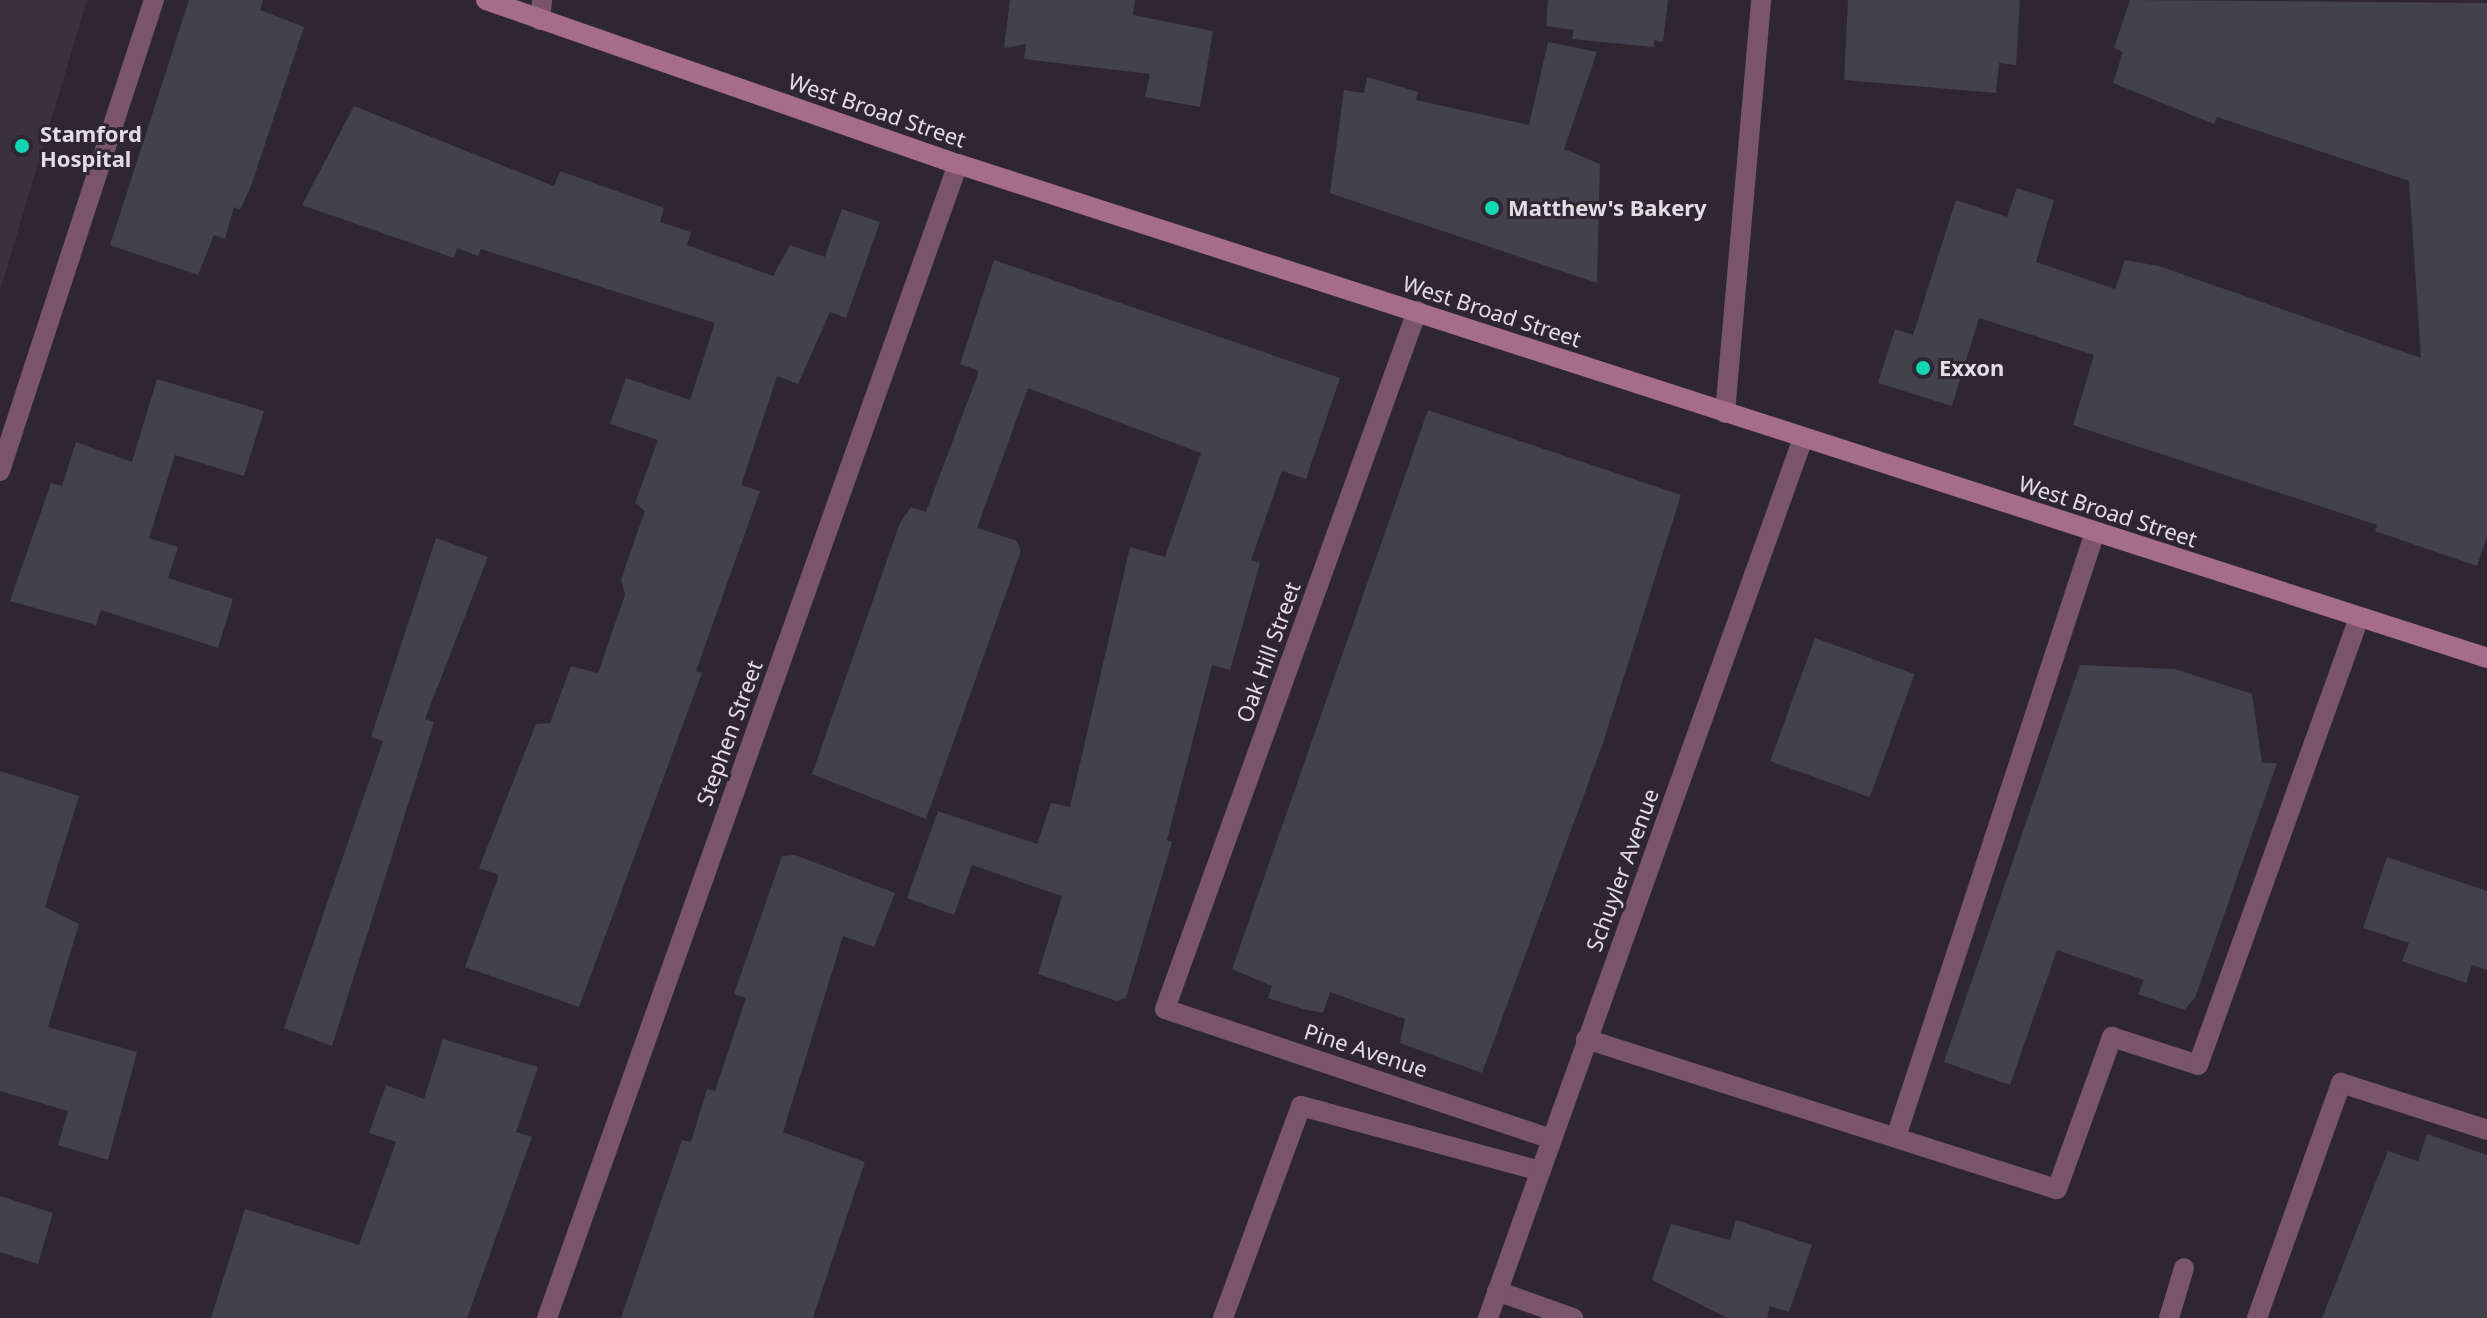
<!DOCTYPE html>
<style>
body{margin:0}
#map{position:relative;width:2487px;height:1318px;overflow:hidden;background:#2e2631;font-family:"Noto Sans",sans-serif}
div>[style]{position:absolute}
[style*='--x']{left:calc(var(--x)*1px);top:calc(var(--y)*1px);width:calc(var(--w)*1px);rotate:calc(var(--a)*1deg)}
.built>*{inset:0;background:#3b303e}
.building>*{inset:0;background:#43414e;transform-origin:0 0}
.service>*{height:20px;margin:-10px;padding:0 10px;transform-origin:10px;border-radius:10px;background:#7a5568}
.minor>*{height:20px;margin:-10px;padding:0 10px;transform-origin:10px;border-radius:10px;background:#7a5568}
.secondary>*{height:20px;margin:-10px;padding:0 10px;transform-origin:10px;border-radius:10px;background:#a66d8b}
.dots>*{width:22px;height:22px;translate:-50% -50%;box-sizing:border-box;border:4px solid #2e2631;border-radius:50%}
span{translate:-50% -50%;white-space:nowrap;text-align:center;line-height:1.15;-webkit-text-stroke:6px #2e2631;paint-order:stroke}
.street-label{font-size:22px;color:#e2dde3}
.poi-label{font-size:22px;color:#e2dde3;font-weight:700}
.left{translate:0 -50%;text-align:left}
</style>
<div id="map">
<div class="built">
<i style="clip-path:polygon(0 0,87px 0,0 291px)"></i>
</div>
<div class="building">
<i style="clip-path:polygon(189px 0,263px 0,260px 10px,304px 27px,251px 186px,240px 210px,234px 207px,225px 239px,214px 235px,198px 275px,110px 245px)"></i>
<i style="clip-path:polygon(1010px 0,1135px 0,1133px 15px,1213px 31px,1200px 107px,1145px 97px,1150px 74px,1024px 59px,1026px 44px,1004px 48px)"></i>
<i style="clip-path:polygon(1548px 0,1668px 0,1663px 42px,1654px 40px,1654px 47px,1572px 39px,1574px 30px,1546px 26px)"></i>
<i style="clip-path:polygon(1848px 0,2020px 0,2016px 65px,1999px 63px,1996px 93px,1844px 80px)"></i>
<i style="clip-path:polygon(2130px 0,2487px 3px,2487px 537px,2477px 566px,2375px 531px,2377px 525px,2073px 425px,2094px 355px,1979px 318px,1952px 406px,1878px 383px,1895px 329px,1913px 335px,1956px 200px,2007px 217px,2017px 188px,2054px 200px,2036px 262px,2115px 289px,2125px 260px,2159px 266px,2421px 358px,2409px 181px,2217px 117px,2214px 124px,2113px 83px,2123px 52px,2114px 48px)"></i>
<i style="clip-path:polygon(1548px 42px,1597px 52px,1564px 149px,1600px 164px,1597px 283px,1330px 193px,1344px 90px,1364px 93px,1367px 77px,1418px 92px,1416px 100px,1529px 125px)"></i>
<i style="clip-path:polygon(354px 106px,554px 186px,560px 171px,664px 208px,660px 222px,691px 232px,687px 245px,773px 276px,790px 245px,825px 257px,842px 209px,880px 222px,846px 318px,830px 312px,798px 384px,777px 376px,741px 485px,760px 491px,696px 671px,702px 673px,579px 1007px,465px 967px,499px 875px,479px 868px,536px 724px,550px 723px,571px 666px,598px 673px,625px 595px,621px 579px,645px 511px,635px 503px,658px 440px,610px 424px,626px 378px,690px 400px,715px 323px,481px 249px,478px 256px,457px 248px,454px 258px,302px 205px)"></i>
<i style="clip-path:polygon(994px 260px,1340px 378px,1306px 479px,1282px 471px,1251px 560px,1260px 563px,1230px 670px,1212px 665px,1167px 840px,1172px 842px,1126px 998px,1117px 1001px,1038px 974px,1062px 896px,972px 865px,954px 915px,907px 898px,938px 811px,1037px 844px,1051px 803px,1070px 807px,1130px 547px,1165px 557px,1201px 453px,1028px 388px,977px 528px,1017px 541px,1021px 551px,926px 819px,812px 774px,900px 523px,911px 507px,926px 512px,979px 371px,960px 364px)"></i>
<i style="clip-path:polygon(157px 379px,264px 411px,244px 476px,175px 455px,149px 538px,178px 547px,168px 578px,233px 599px,218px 648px,101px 610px,96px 625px,10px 601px,51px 483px,62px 486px,76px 442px,132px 462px)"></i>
<i style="clip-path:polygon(1428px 410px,1681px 495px,1603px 743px,1482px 1073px,1400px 1043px,1405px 1019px,1330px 992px,1323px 1013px,1303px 1009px,1268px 998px,1272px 986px,1232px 969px)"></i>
<i style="clip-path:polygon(436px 538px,488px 557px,425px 719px,434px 722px,332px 1046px,284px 1028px,383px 741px,371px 737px)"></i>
<i style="left:1815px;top:638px;width:106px;height:131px;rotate:20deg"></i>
<i style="clip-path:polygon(2080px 665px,2175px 669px,2252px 694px,2262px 763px,2277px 763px,2195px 998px,2184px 1010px,2138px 994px,2144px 980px,2057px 950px,2010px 1085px,1944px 1062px)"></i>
<i style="clip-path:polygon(0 771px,79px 796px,45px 907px,79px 924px,48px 1027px,137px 1052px,108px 1160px,58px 1145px,68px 1111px,0 1091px)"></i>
<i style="clip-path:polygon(795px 855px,895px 893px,874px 947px,843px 936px,783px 1132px,865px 1162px,813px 1318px,621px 1318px,682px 1140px,691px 1142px,707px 1089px,715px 1091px,746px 998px,734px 994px,782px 856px)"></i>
<i style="clip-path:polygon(2387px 857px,2487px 891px,2487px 970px,2472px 965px,2466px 983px,2402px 961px,2409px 943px,2363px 928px)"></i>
<i style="clip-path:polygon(443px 1039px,538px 1067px,516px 1132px,532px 1137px,467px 1318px,211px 1318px,245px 1209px,359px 1245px,396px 1142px,369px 1133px,386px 1085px,424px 1099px)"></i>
<i style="clip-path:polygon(2427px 1134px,2487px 1155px,2487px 1318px,2322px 1318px,2388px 1151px,2418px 1161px)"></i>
<i style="clip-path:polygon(0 1196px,53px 1213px,38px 1264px,0 1252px)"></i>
<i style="clip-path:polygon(1736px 1220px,1812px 1245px,1789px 1312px,1770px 1306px,1767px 1318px,1727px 1318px,1652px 1280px,1671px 1224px,1730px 1240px)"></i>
</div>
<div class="service">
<i style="--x:1586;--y:1039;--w:494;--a:17.7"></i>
<i style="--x:2057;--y:1189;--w:162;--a:-70.1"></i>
<i style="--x:2112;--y:1037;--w:90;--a:18"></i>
<i style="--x:2198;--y:1065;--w:476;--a:-70.2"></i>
<i style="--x:1896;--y:1137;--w:637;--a:-71.79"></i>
<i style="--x:1497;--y:1291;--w:81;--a:19.6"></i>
<i style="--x:1223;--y:1318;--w:226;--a:-69.8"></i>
<i style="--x:1301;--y:1106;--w:248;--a:15.2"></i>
<i style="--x:2169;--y:1318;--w:52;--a:-73.3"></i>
<i style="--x:2257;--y:1318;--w:250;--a:-70.3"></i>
<i style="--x:2341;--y:1083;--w:153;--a:17.8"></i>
</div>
<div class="minor">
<i style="--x:540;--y:20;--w:20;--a:-84"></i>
<i style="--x:1417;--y:311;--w:742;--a:109.85"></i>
<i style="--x:1165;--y:1009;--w:408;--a:18.6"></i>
<i style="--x:1725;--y:413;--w:415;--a:-85"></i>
<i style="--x:0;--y:471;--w:496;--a:-71.9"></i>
<i style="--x:547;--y:1318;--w:1225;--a:-70.4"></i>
<i style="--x:1488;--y:1318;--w:935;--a:-70.3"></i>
</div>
<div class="secondary">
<i style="--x:486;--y:0;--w:500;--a:19.2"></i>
<i style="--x:958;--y:164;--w:1607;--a:17.9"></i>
</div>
<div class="dots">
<i style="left:22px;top:146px;background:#12d5b4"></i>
<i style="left:1492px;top:208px;background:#12d5b4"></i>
<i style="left:1923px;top:368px;background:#12d5b4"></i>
</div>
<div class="street-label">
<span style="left:877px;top:110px;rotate:19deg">West Broad Street</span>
<span style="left:1492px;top:311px;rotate:18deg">West Broad Street</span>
<span style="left:2108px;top:511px;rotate:18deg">West Broad Street</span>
<span style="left:1268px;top:652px;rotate:-70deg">Oak Hill Street</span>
<span style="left:729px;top:733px;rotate:-70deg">Stephen Street</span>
<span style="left:1622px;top:870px;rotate:-70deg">Schuyler Avenue</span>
<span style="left:1366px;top:1050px;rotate:18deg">Pine Avenue</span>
</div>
<div class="poi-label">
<span class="left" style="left:40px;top:146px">Stamford<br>Hospital</span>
<span class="left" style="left:1508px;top:208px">Matthew's Bakery</span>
<span class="left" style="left:1939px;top:368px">Exxon</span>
</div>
</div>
